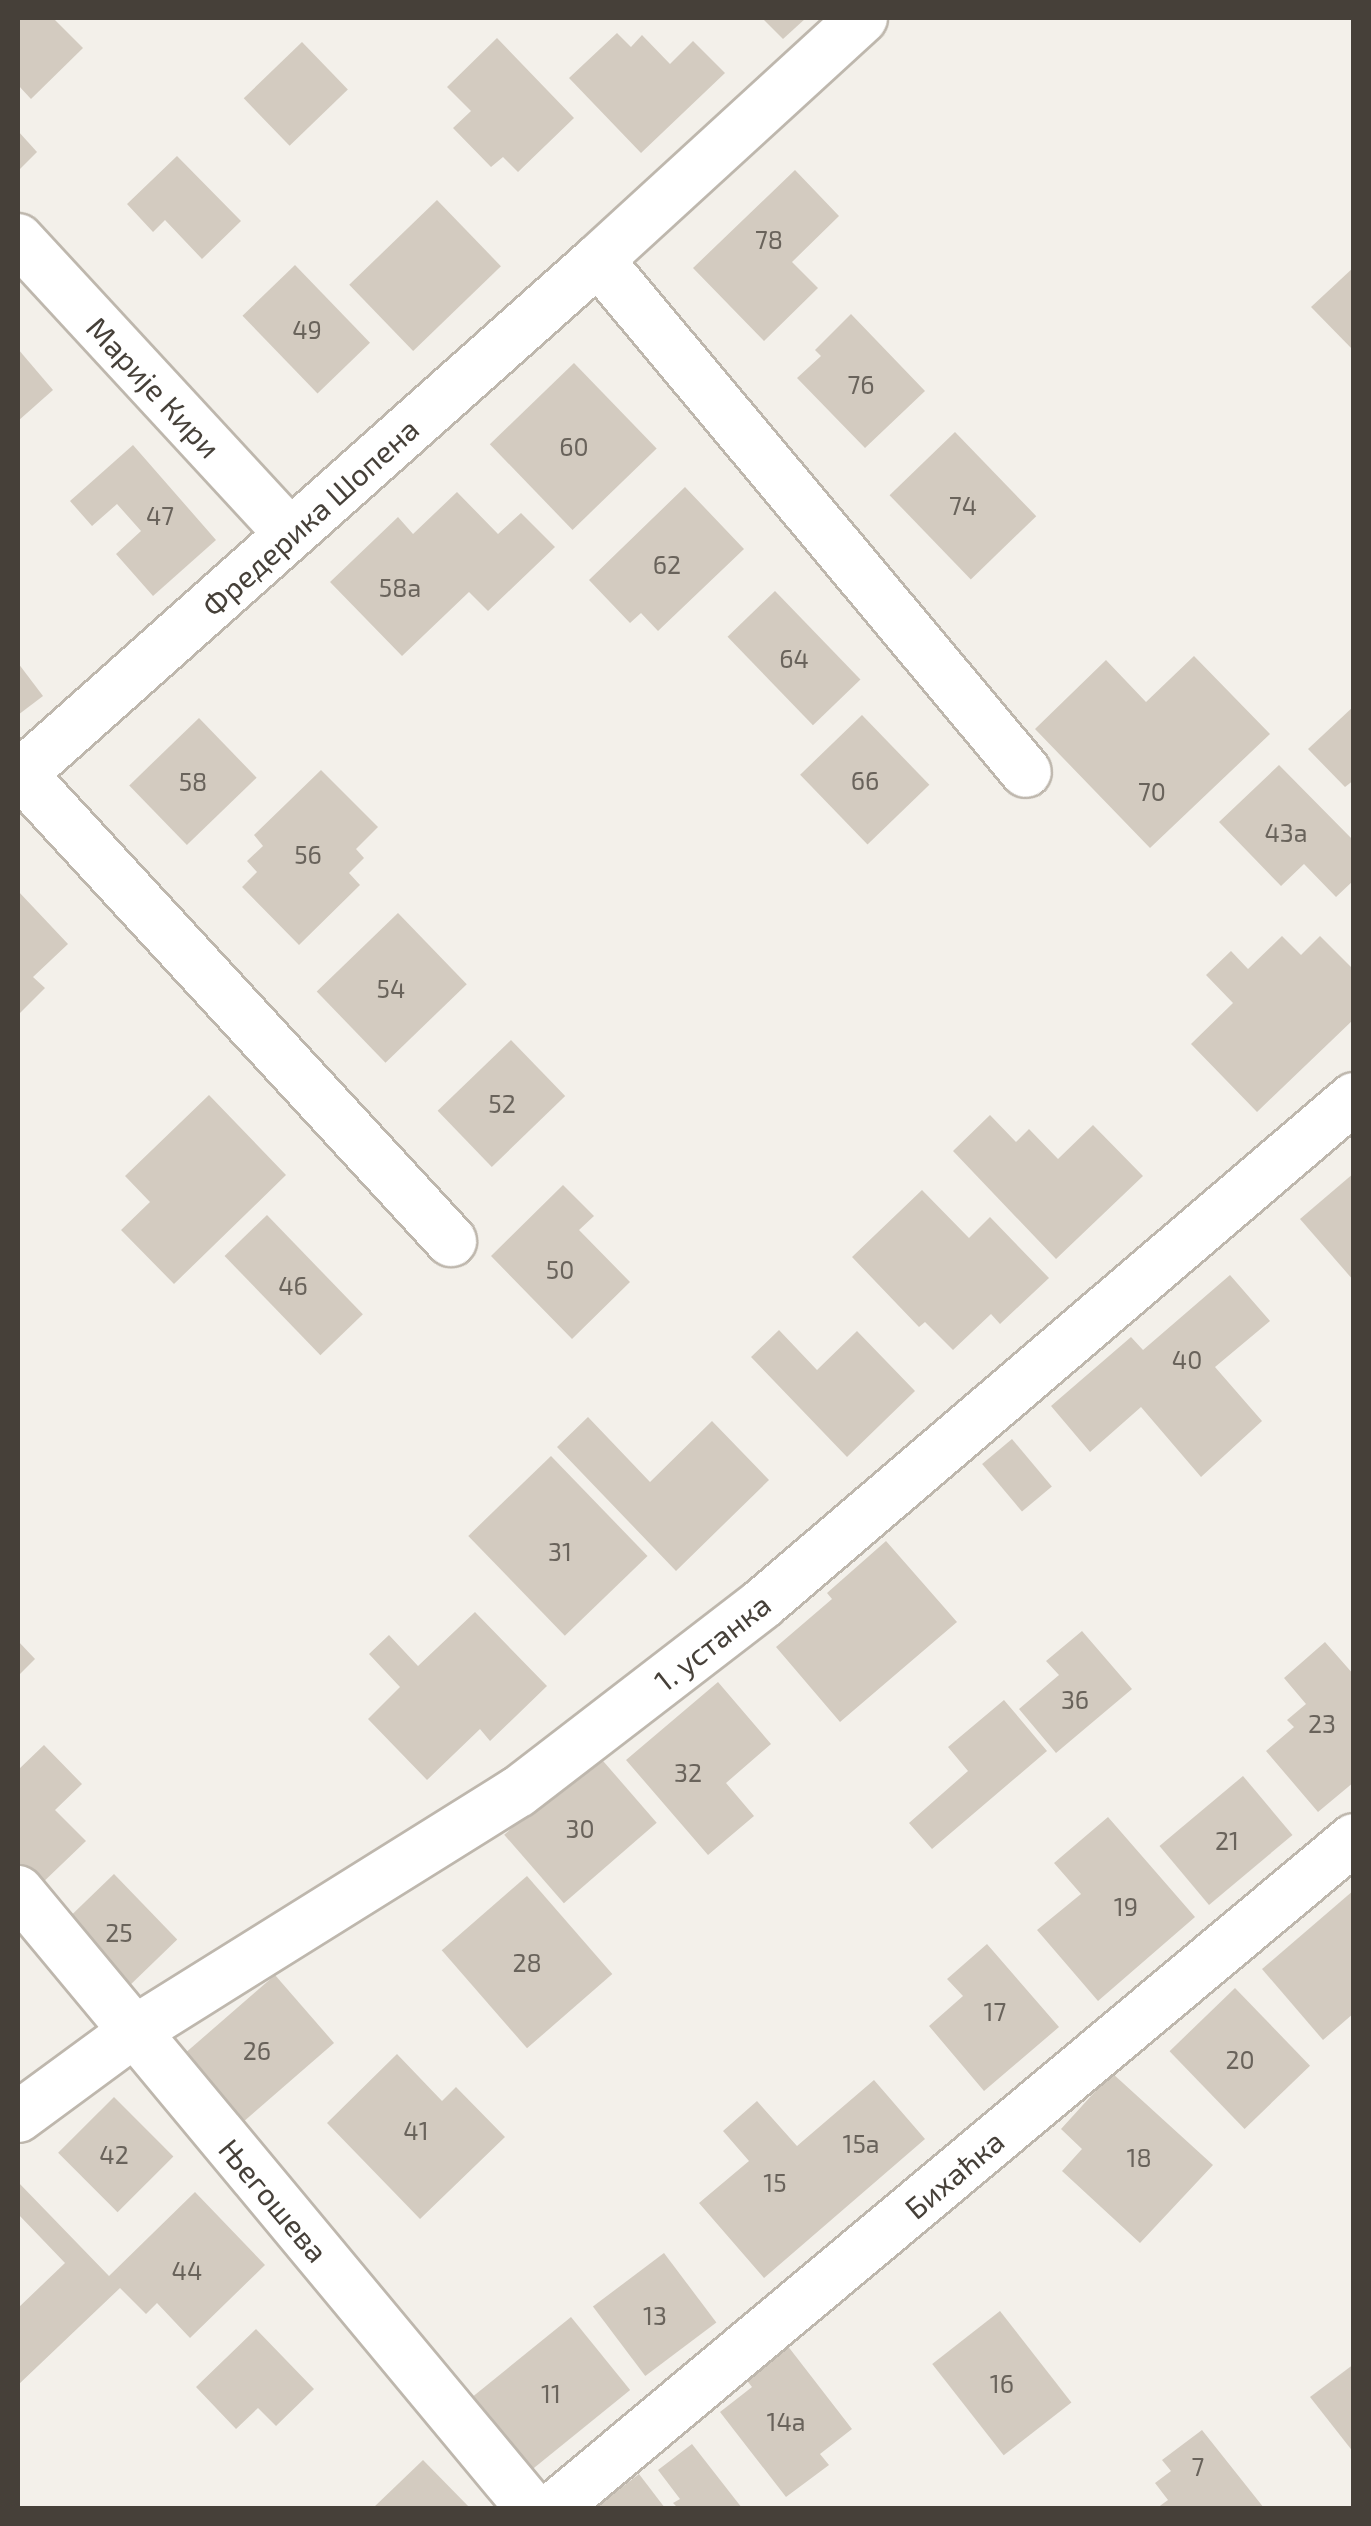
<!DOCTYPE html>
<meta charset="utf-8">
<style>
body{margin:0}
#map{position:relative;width:1371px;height:2526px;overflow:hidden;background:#f3f0ea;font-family:"Exo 2",sans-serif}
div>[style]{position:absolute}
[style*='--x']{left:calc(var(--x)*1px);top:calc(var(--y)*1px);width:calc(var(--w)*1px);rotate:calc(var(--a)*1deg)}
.building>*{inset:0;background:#d3cbc0;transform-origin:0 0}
.roads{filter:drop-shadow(2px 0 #beb7ad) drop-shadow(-2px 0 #beb7ad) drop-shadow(0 2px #beb7ad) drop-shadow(0 -2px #beb7ad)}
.minor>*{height:50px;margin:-25px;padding:0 25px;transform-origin:25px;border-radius:25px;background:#fff}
span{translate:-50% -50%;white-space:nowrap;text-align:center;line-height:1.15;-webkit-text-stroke:9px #fff;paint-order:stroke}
.number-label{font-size:25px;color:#69635b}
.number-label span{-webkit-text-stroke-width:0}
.street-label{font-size:30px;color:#464039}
.frame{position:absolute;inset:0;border:20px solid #464039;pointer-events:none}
</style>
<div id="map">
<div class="building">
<i style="clip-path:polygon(18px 18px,53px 18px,83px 48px,31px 99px,18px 85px)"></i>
<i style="clip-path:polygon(762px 18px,806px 18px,783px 39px)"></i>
<i style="clip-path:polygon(617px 33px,631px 47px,642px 35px,670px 64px,693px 41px,725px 73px,641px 153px,569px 78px)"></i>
<i style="clip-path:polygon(497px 38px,574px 118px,518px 172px,503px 157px,491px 167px,453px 128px,471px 111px,447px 87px)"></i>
<i style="left:302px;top:42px;width:66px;height:81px;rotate:46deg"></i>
<i style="clip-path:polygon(18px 131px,37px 152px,18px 171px)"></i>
<i style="clip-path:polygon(177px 156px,241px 221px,202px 259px,165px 220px,153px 232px,127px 204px)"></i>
<i style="clip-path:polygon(795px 170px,839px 216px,792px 262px,818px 288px,764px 341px,693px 268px)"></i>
<i style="left:437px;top:200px;width:92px;height:122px;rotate:46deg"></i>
<i style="left:295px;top:265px;width:108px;height:73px;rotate:46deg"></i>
<i style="clip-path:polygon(1354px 267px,1354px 351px,1311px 307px)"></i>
<i style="clip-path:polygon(851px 314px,925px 391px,865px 448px,797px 378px,821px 356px,815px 350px)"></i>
<i style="clip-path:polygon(18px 349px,53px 390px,18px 421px)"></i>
<i style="left:574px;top:363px;width:119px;height:117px;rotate:46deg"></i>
<i style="left:955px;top:432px;width:117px;height:91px;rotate:46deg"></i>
<i style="clip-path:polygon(133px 445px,216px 540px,153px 596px,116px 554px,141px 531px,117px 504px,92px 526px,70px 501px)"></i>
<i style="clip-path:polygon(685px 487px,744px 549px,658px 631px,641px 613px,630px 623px,589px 580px)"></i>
<i style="clip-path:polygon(457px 492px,498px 534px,521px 513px,555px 547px,488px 611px,469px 592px,402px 656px,330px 582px,398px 517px,413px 534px)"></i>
<i style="left:775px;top:591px;width:123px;height:66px;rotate:46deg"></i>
<i style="clip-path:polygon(1194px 656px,1270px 734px,1150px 848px,1035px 729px,1106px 660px,1146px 702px)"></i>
<i style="clip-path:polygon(18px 663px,43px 696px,18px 715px)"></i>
<i style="clip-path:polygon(1354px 706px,1354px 780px,1345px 787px,1308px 749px)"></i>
<i style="left:862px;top:715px;width:97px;height:86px;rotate:46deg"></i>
<i style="left:199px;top:718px;width:83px;height:97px;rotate:46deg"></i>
<i style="clip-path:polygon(1279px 765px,1354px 841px,1354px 880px,1336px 897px,1304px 864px,1281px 886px,1219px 822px)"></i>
<i style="clip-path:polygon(321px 770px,378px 827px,356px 849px,364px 858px,349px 873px,360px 885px,299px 945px,242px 887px,257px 872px,247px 861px,263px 846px,254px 835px)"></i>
<i style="clip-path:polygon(18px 891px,68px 944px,33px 977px,45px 988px,18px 1015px)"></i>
<i style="left:398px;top:913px;width:99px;height:113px;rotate:46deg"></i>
<i style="clip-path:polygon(1282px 936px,1301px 955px,1320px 936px,1354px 970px,1354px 1019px,1257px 1112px,1191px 1044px,1233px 1003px,1206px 975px,1231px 951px,1248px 969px)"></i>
<i style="left:511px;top:1040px;width:78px;height:102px;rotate:46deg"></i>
<i style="clip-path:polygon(209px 1095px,286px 1175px,174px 1284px,121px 1230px,150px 1202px,125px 1176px)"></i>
<i style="clip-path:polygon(990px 1115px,1016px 1142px,1029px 1129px,1058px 1159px,1093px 1125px,1143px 1176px,1056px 1259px,953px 1151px)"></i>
<i style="clip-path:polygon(1354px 1173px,1354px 1281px,1300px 1219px)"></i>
<i style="clip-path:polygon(563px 1185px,594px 1216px,579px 1230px,630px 1282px,572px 1339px,491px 1256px)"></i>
<i style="clip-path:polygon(922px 1190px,969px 1238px,990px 1217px,1049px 1278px,1000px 1324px,991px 1314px,953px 1350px,925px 1322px,919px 1327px,852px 1257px)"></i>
<i style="left:267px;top:1215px;width:138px;height:59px;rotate:46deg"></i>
<i style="clip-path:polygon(1230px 1275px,1270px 1321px,1215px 1367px,1262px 1421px,1201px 1477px,1141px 1407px,1090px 1452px,1051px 1406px,1131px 1337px,1143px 1350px)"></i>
<i style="clip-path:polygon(779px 1330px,817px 1370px,857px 1331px,915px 1391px,847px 1457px,751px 1357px)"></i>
<i style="clip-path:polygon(588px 1417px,650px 1482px,712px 1421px,769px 1480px,676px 1571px,557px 1447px)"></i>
<i style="left:1012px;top:1439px;width:62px;height:39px;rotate:50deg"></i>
<i style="left:551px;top:1456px;width:139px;height:115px;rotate:46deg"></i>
<i style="clip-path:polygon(886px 1541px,957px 1622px,840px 1722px,776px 1647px,832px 1599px,827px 1593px)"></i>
<i style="clip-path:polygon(475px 1612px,547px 1686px,490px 1741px,480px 1729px,427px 1780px,368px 1719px,400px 1687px,369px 1654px,389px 1635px,418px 1666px)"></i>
<i style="clip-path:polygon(1082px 1631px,1132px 1689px,1056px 1753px,1019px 1709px,1059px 1675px,1046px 1661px)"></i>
<i style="clip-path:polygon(18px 1641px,35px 1659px,18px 1676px)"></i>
<i style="clip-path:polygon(1325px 1642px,1354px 1675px,1354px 1782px,1318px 1812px,1266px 1751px,1294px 1727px,1287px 1720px,1306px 1704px,1284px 1678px)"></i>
<i style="clip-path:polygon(718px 1682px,771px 1744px,726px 1783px,754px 1816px,708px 1855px,626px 1760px)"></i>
<i style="clip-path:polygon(1004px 1700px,1047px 1751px,932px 1849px,909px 1823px,968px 1771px,948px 1747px)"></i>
<i style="clip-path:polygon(44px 1745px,82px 1784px,55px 1810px,86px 1841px,37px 1888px,18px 1868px,18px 1770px)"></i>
<i style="left:597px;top:1754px;width:91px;height:123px;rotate:49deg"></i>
<i style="left:1243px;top:1776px;width:77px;height:109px;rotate:50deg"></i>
<i style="clip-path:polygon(1108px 1817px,1195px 1917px,1098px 2001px,1037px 1930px,1081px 1894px,1054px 1863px)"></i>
<i style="left:114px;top:1874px;width:91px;height:73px;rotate:46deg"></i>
<i style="left:527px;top:1876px;width:130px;height:113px;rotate:49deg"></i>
<i style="clip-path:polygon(1354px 1890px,1354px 2013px,1323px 2040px,1262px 1969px)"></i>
<i style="clip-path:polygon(987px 1944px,1059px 2027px,984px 2091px,929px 2026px,963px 1996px,947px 1979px)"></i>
<i style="left:275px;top:1975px;width:90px;height:125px;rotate:49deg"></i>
<i style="left:1235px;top:1988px;width:108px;height:91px;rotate:46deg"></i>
<i style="clip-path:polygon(397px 2054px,442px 2101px,456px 2087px,505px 2137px,420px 2219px,327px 2123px)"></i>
<i style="clip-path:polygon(1112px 2073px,1213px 2165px,1140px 2243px,1062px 2171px,1082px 2149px,1061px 2129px)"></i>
<i style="clip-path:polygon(874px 2080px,925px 2139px,764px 2278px,699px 2203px,749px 2161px,723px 2131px,757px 2101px,797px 2146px)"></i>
<i style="left:114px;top:2097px;width:84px;height:79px;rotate:45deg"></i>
<i style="clip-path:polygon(18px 2182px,109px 2276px,195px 2192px,265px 2265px,190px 2338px,157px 2303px,146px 2314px,120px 2288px,18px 2385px,18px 2308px,65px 2263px,18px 2214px)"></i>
<i style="left:664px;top:2253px;width:87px;height:89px;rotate:53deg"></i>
<i style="left:1000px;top:2311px;width:116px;height:86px;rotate:52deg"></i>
<i style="left:571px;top:2317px;width:94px;height:127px;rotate:51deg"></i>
<i style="clip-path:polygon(256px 2329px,314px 2389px,276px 2426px,258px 2408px,236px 2429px,196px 2387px)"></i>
<i style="clip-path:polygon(787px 2345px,852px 2429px,820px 2454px,829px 2465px,786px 2497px,720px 2412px,752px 2387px,745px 2378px)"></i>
<i style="clip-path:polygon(1354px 2364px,1354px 2453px,1310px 2397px)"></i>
<i style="clip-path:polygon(1202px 2430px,1264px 2508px,1157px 2508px,1168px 2500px,1155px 2483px,1171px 2471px,1162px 2460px)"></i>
<i style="clip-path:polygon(692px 2444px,742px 2508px,678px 2508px,673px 2503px,680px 2499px,658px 2470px)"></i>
<i style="clip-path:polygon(423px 2460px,470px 2508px,373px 2508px)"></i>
<i style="clip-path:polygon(639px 2474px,665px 2508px,595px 2508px)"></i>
</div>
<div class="roads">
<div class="minor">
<i style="--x:18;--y:239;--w:401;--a:47.3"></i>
<i style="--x:598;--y:260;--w:667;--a:50.11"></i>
<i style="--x:21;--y:774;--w:635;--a:47.36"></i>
<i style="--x:18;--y:777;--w:777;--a:-41.71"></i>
<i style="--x:598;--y:260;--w:358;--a:-42.5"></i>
<i style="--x:18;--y:1891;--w:802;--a:50.26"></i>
<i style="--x:18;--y:2117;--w:145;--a:-36.3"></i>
<i style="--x:135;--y:2031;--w:451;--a:-32"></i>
<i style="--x:518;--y:1792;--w:308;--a:-37.6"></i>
<i style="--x:762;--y:1604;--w:779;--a:-40.52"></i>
<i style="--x:554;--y:2508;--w:1043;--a:-39.9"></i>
</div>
</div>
<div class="number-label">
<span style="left:769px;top:239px">78</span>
<span style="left:307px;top:329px">49</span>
<span style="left:861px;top:384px">76</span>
<span style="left:574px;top:446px">60</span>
<span style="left:963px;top:505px">74</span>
<span style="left:160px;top:515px">47</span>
<span style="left:667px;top:564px">62</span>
<span style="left:400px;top:587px">58a</span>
<span style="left:794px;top:658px">64</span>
<span style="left:865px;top:780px">66</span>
<span style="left:193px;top:781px">58</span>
<span style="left:1152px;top:791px">70</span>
<span style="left:1286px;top:832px">43a</span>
<span style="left:308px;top:854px">56</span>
<span style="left:391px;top:988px">54</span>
<span style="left:502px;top:1103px">52</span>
<span style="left:560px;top:1269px">50</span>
<span style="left:293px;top:1285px">46</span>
<span style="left:1187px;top:1359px">40</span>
<span style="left:560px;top:1551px">31</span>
<span style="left:1075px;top:1699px">36</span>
<span style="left:1322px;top:1723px">23</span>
<span style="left:688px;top:1772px">32</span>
<span style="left:580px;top:1828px">30</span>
<span style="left:1227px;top:1840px">21</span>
<span style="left:1126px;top:1906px">19</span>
<span style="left:119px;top:1932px">25</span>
<span style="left:527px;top:1962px">28</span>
<span style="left:995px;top:2011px">17</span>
<span style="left:257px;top:2050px">26</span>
<span style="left:1240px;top:2059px">20</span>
<span style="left:416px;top:2130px">41</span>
<span style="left:861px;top:2143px">15a</span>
<span style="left:114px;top:2154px">42</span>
<span style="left:1139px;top:2157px">18</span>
<span style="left:775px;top:2182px">15</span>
<span style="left:187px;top:2270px">44</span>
<span style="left:655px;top:2315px">13</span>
<span style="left:1002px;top:2383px">16</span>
<span style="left:551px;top:2393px">11</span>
<span style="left:786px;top:2421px">14a</span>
<span style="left:1198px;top:2466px">7</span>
</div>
<div class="street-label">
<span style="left:154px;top:387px;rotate:47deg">Марије Кири</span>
<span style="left:310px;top:517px;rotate:-42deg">Фредерика Шопена</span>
<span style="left:712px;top:1642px;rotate:-38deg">1. устанка</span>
<span style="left:954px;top:2174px;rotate:-40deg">Бихаћка</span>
<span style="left:274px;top:2200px;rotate:50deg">Његошева</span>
</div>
<div class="frame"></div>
</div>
